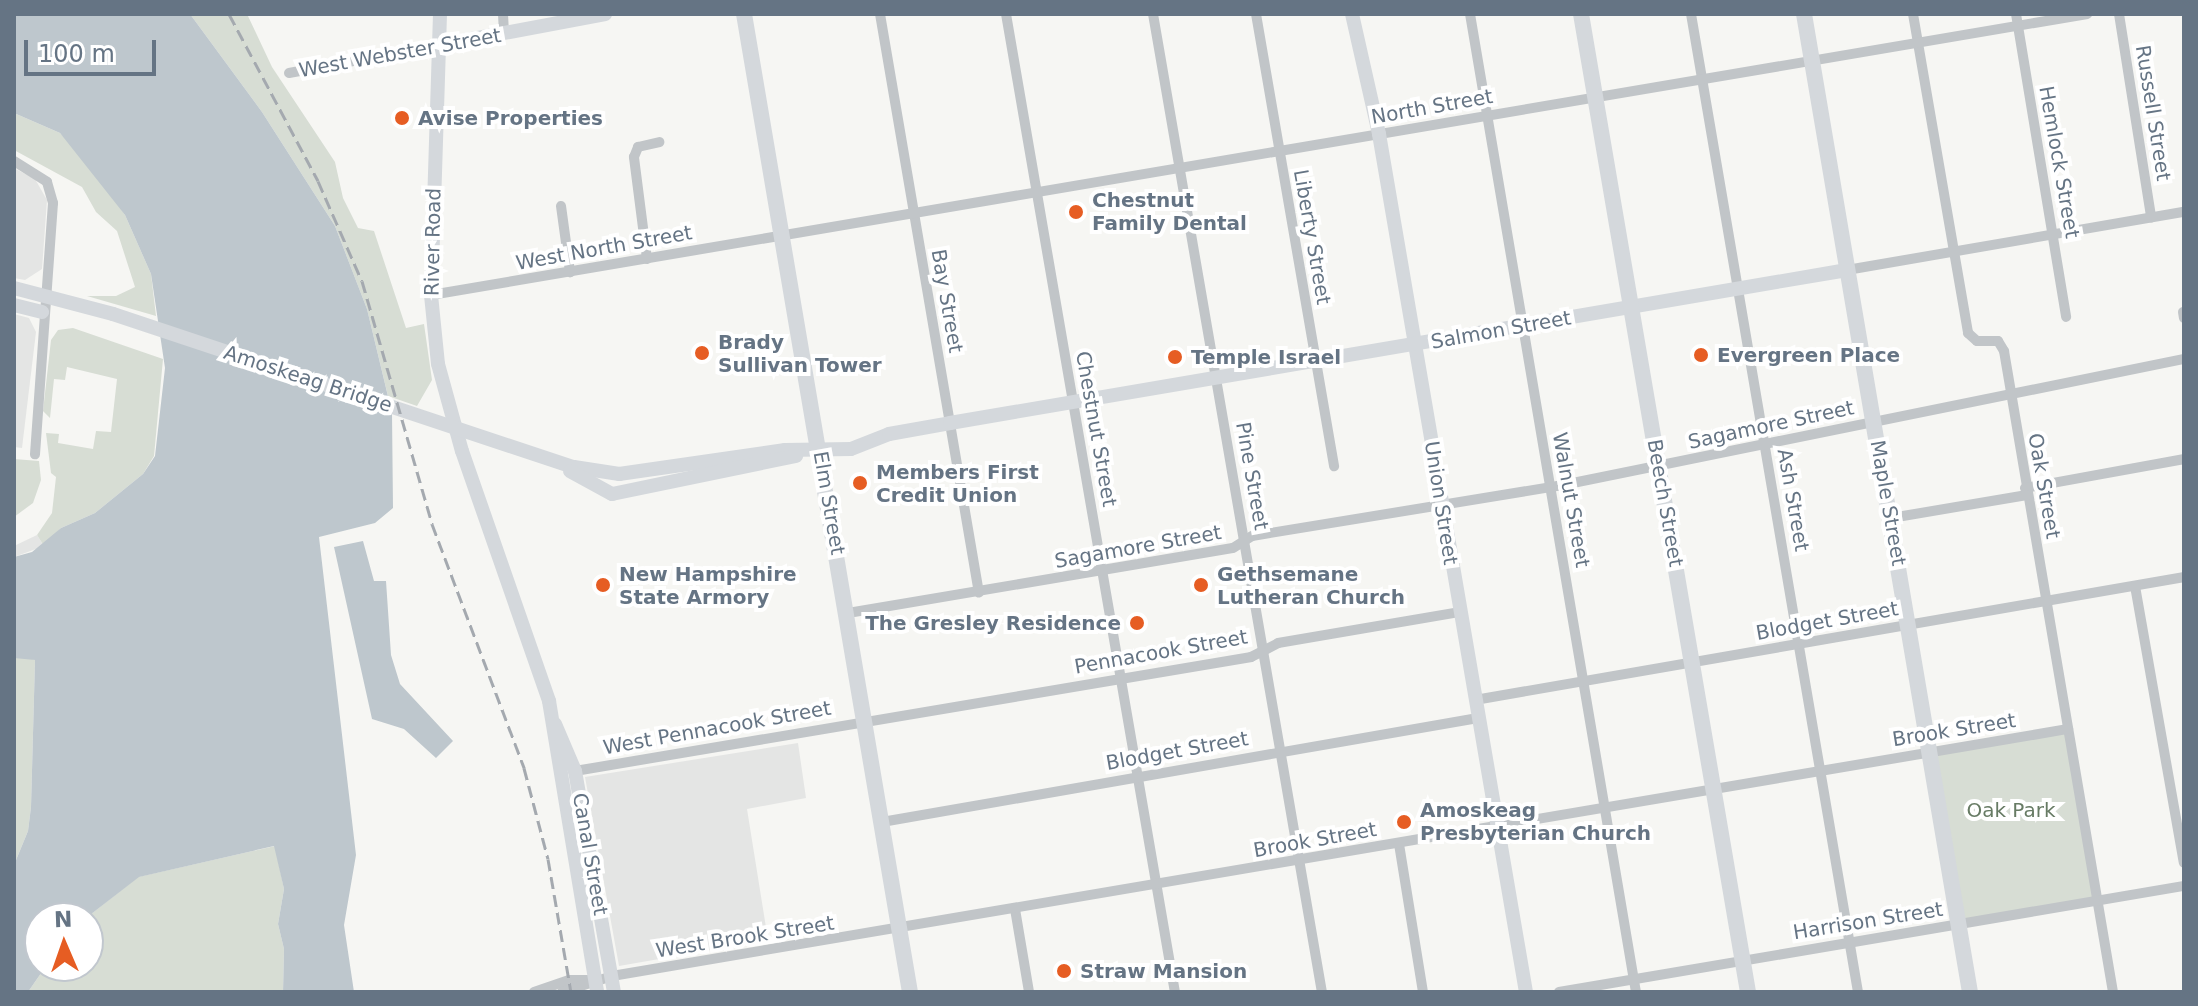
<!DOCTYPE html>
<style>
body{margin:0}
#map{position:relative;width:2198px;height:1006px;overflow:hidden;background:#f6f6f3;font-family:"DejaVu Sans",sans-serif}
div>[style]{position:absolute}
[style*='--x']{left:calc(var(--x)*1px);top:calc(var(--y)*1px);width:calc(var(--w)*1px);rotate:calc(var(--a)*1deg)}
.built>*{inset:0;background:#e4e5e4}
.green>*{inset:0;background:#d7ddd4;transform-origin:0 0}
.water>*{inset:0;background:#bec7cd}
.street>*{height:10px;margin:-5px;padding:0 5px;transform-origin:5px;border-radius:5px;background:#c1c5c8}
.secondary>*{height:14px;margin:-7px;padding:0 7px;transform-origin:7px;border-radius:7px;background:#d4d8dc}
.primary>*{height:16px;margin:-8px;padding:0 8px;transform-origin:8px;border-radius:8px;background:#d4d8dc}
.rail>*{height:3px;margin-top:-1.5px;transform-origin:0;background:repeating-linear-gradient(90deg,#a4a9af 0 12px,transparent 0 18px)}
.dots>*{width:22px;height:22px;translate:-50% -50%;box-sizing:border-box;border:4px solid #fff;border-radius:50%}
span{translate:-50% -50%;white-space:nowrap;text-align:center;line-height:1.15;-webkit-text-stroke:8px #fff;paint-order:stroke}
.street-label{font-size:20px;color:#657484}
.poi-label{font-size:20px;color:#657484;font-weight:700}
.left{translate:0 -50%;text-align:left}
.right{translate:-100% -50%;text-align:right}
.park-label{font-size:20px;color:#677b64}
.frame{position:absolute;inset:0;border:16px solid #657484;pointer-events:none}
.north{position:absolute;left:24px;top:902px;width:80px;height:80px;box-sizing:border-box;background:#fff;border:2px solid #c1c7ce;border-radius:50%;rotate:358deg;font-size:22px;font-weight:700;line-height:32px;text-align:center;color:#657484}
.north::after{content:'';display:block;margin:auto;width:28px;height:36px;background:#e65d23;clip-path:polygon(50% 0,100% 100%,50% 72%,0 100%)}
.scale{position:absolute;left:24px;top:40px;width:132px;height:36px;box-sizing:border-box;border:4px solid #657484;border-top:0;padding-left:10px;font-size:24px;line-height:28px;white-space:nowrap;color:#657484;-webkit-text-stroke:6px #fff;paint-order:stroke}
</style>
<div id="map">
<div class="built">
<i style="clip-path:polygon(14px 168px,35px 179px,47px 200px,42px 269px,25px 280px,14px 278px)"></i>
<i style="clip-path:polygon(14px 314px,29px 318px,36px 332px,22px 448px,14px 447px)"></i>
<i style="clip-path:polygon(37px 535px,44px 546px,14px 557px,14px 546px)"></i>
<i style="clip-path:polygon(798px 743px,806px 798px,747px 809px,768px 940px,619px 966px,585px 777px)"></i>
</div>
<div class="green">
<i style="clip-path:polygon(190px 14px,247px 14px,272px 67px,335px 162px,343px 198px,358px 228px,374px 231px,406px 328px,424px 324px,432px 380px,417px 406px,388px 396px,367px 309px,335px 226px,262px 112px)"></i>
<i style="clip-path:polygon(14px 113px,60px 133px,92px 167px,125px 215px,151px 274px,156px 316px,87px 296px,116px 296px,135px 287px,117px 231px,96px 212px,82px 187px,14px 150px)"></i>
<i style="clip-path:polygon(73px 328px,163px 359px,154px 456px,143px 474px,95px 513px,61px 528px,44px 546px,37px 535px,52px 513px,56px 477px,51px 473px,46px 433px,59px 434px,58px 443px,93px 449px,96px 431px,111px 432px,117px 379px,67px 367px,65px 380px,54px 379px,50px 418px,43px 411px,51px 340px,58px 330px)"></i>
<i style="clip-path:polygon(14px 459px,39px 461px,41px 480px,33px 503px,14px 517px)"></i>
<i style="clip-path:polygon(23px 656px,35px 660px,31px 807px,28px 831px,14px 865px,14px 658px)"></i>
<i style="left:2068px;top:729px;width:173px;height:141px;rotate:80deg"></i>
<i style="clip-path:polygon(275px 846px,284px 889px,278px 924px,284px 949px,283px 992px,28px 992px,46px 966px,88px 966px,86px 918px,138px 877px)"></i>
</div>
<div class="water">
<i style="clip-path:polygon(14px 14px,190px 14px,262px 112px,335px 226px,367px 309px,392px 413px,393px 508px,375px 523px,319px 537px,356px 855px,344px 925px,354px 992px,283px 992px,284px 949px,278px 924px,284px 889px,274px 846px,139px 877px,86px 918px,40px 918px,40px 966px,46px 966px,28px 992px,14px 992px,14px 865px,28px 831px,31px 807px,35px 660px,14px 658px,14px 557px,32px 552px,61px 528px,95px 513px,143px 474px,155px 456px,165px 368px,151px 274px,125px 215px,60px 133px,14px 113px)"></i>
<i style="clip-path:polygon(363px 541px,374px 581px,386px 581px,391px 655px,400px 684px,453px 741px,436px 758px,404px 729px,372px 719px,334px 547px)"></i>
</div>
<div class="street">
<i style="--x:503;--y:14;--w:20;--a:87"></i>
<i style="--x:880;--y:14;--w:587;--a:80.3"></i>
<i style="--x:1006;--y:14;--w:992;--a:80.2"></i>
<i style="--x:1153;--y:14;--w:992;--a:80.2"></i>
<i style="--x:1256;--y:14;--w:459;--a:80.2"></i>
<i style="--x:1470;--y:14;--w:992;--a:80.37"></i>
<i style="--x:1691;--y:14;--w:992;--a:80.31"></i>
<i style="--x:1913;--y:14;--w:324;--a:80.2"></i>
<i style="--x:1968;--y:333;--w:12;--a:42"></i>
<i style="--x:1977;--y:341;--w:21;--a:0"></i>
<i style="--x:1998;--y:341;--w:12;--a:59"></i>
<i style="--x:2004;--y:351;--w:650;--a:80.35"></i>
<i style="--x:2016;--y:14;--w:307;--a:80.6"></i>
<i style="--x:2119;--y:14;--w:206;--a:81"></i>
<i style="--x:289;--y:73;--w:154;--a:-10.5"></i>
<i style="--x:14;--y:161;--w:39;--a:32"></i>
<i style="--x:47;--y:182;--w:22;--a:74"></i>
<i style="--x:53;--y:203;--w:252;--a:94.1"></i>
<i style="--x:561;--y:206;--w:67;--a:82.2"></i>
<i style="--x:647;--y:259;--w:103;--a:-97.3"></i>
<i style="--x:634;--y:157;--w:11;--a:-68"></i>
<i style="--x:638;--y:147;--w:22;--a:-13"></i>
<i style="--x:1847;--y:270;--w:342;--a:-9.8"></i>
<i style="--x:431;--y:295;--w:1680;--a:-9.63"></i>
<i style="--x:2183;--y:312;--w:6;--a:81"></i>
<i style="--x:2025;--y:488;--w:162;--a:-10.3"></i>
<i style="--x:1891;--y:518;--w:138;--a:-9.6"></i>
<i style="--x:2135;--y:586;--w:281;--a:80"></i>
<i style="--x:848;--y:613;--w:390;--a:-9.6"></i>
<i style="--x:1233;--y:548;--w:22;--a:-32"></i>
<i style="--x:1252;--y:536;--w:310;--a:-9.3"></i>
<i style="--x:1558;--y:486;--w:639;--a:-11.47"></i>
<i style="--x:1475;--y:700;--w:720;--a:-9.84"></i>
<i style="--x:575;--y:771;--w:686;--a:-9.57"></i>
<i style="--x:1251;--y:657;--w:30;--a:-27"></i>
<i style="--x:1278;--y:643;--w:185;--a:-9.7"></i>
<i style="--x:882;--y:822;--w:605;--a:-9.9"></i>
<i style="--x:1399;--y:844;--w:150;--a:80.8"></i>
<i style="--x:1015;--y:909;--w:84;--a:80.4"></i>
<i style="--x:534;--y:992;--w:37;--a:-19"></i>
<i style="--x:569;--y:980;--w:27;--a:0"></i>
<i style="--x:562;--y:992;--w:52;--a:-17.7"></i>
<i style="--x:612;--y:976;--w:1477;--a:-9.63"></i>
<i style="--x:1559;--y:992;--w:634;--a:-9.63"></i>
</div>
<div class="secondary">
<i style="--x:440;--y:14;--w:281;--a:91.8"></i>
<i style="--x:431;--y:295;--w:69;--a:84.2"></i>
<i style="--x:438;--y:364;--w:90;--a:74.6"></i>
<i style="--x:462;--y:451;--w:265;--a:70.8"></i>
<i style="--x:549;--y:701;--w:295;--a:80.6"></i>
<i style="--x:1352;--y:14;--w:123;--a:77.3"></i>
<i style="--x:1379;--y:134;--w:871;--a:80.28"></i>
<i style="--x:440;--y:45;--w:168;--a:-10.6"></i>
<i style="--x:14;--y:288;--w:102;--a:14.7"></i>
<i style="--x:113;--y:314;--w:486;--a:18.4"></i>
<i style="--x:574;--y:467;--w:46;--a:8.8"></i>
<i style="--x:619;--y:474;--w:168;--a:-8.2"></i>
<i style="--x:785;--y:450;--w:66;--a:-0.9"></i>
<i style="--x:851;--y:449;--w:41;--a:-21.5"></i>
<i style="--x:889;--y:434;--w:62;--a:-10.2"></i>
<i style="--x:950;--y:423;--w:910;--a:-9.68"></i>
<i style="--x:14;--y:305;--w:29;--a:14"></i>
<i style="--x:570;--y:471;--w:48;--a:28.7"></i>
<i style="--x:612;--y:494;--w:188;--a:-11.7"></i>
<i style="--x:555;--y:724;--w:51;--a:66.9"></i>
<i style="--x:575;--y:771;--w:224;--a:80"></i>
</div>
<div class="primary">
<i style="--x:744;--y:14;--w:992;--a:80.37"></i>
<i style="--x:1581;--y:14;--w:992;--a:80.31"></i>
<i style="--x:1804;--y:14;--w:992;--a:80.37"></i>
</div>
<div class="rail">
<i style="--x:229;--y:14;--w:189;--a:61.9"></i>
<i style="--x:318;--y:181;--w:109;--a:66.3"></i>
<i style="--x:362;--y:281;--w:253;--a:73.9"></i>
<i style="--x:432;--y:524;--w:261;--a:69.3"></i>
<i style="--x:524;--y:768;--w:94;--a:75.2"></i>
<i style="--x:548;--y:859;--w:135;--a:80.2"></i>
</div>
<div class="dots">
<i style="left:402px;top:118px;background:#e65d23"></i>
<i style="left:1076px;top:212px;background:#e65d23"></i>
<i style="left:702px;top:353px;background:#e65d23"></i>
<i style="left:1701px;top:355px;background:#e65d23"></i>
<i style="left:1175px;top:357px;background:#e65d23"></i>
<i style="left:860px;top:483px;background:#e65d23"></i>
<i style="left:603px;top:585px;background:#e65d23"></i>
<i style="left:1201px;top:585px;background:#e65d23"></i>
<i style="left:1137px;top:623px;background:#e65d23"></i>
<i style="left:1404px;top:822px;background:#e65d23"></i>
<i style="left:1064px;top:971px;background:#e65d23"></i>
</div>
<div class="street-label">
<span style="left:400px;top:53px;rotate:-10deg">West Webster Street</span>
<span style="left:1432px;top:107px;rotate:-10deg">North Street</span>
<span style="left:2153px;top:113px;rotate:81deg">Russell Street</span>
<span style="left:2059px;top:162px;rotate:80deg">Hemlock Street</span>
<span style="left:1312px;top:237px;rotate:80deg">Liberty Street</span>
<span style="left:433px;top:242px;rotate:-89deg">River Road</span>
<span style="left:604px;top:248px;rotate:-10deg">West North Street</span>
<span style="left:947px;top:301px;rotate:80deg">Bay Street</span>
<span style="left:1501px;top:330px;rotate:-10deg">Salmon Street</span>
<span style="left:308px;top:379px;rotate:18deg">Amoskeag Bridge</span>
<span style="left:1771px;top:425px;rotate:-12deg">Sagamore Street</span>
<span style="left:1096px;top:429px;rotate:80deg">Chestnut Street</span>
<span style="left:1252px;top:476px;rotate:80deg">Pine Street</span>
<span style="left:2044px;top:486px;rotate:80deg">Oak Street</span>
<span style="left:1571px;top:500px;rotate:80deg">Walnut Street</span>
<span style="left:1793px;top:500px;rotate:80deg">Ash Street</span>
<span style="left:829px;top:503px;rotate:80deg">Elm Street</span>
<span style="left:1441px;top:503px;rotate:81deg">Union Street</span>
<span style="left:1665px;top:503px;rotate:80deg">Beech Street</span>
<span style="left:1888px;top:503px;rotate:80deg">Maple Street</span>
<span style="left:1138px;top:547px;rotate:-10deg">Sagamore Street</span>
<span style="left:1827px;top:621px;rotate:-10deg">Blodget Street</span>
<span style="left:1161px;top:652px;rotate:-10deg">Pennacook Street</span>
<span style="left:717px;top:728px;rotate:-10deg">West Pennacook Street</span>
<span style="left:1954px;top:730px;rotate:-9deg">Brook Street</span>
<span style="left:1177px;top:751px;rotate:-10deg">Blodget Street</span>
<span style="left:1315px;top:840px;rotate:-10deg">Brook Street</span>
<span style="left:590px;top:854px;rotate:80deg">Canal Street</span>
<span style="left:1868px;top:921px;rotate:-9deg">Harrison Street</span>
<span style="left:745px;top:937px;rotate:-9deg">West Brook Street</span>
</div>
<div class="poi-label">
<span class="left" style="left:418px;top:118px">Avise Properties</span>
<span class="left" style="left:1092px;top:212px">Chestnut<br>Family Dental</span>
<span class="left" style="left:718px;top:354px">Brady<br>Sullivan Tower</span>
<span class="left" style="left:1717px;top:355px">Evergreen Place</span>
<span class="left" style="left:1191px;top:357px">Temple Israel</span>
<span class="left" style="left:876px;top:484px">Members First<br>Credit Union</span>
<span class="left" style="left:619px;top:586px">New Hampshire<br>State Armory</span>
<span class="left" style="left:1217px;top:586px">Gethsemane<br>Lutheran Church</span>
<span class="right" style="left:1121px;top:623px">The Gresley Residence</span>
<span class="left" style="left:1420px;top:822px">Amoskeag<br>Presbyterian Church</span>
<span class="left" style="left:1080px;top:971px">Straw Mansion</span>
</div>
<div class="park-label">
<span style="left:2011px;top:810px">Oak Park</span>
</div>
<div class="frame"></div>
<div class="north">N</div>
<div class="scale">100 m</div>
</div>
